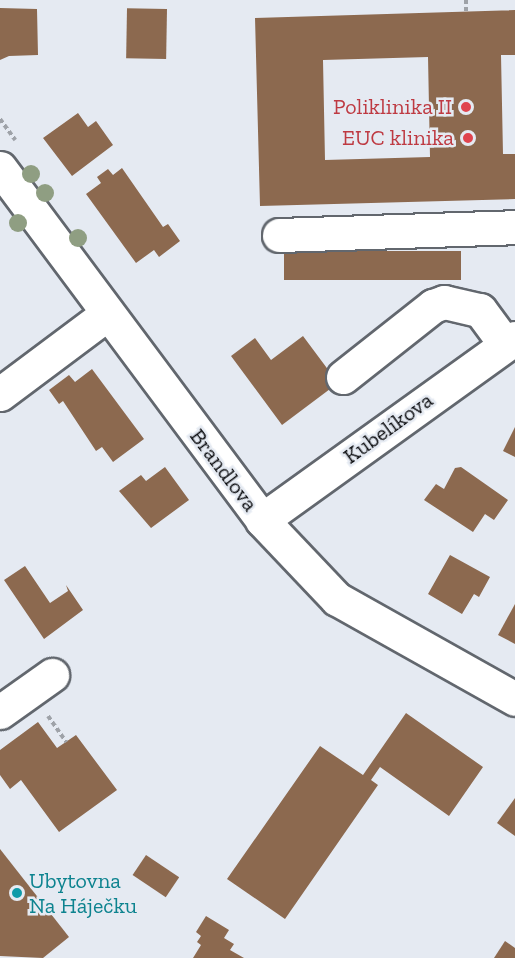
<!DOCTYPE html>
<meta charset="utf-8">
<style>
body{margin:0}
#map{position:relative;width:515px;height:958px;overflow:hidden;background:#e5eaf2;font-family:"Zilla Slab",serif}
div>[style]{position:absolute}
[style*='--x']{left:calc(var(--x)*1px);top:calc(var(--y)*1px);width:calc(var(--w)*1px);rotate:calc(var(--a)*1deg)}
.building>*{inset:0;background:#8c694f;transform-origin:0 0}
.path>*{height:4px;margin-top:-2px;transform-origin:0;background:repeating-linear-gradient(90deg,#9ea2a8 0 4.5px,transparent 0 7.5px)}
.roads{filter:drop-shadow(2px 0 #62676e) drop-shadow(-2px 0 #62676e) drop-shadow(0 2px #62676e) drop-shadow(0 -2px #62676e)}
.minor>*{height:33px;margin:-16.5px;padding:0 16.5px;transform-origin:16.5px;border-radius:16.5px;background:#fff}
.trees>*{width:18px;height:18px;margin:-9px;border-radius:50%;background:#8f9e82}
.dots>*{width:16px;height:16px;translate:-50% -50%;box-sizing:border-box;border:3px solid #e5eaf2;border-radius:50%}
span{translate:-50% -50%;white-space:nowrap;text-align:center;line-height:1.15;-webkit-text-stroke:5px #e5eaf2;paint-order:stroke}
.health-label{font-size:22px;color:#be3a42}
.right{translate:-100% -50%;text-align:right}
.street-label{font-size:22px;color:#0c0d10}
.culture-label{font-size:22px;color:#0d838f}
.left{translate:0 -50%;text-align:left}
</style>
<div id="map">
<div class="building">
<i style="clip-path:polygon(0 8px,37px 9px,38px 55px,9px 56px,0 60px)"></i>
<i style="left:167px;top:9px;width:50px;height:40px;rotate:91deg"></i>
<i style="clip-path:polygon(evenodd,515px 10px,515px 55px,501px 55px,503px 154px,515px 154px,515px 199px,260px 206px,255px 18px,515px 10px,428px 57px,430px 157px,325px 160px,323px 60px,428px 57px)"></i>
<i style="clip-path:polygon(78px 113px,88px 127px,96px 121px,113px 145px,72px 176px,43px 138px)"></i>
<i style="clip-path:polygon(122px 168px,163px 227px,168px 224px,180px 241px,159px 257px,154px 250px,136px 263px,86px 194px,101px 183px,97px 177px,108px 169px,113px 175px)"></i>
<i style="left:461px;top:251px;width:29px;height:177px;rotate:90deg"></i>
<i style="clip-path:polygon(303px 336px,338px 383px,282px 425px,231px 356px,255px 338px,271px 360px)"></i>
<i style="clip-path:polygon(92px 369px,144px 439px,113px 462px,102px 447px,96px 451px,63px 401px,59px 404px,49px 390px,69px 375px,75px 382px)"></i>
<i style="clip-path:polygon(515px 427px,515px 457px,503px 451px)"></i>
<i style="clip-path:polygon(165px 467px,189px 500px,151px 528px,119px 491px,141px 475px,146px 481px)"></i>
<i style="clip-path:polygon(461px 467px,508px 500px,494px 520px,485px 514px,473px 532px,424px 500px,436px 484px,444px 489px,455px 468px)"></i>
<i style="clip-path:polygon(450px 555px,490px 577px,479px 597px,474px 594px,462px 614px,428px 594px)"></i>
<i style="clip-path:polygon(25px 566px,50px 603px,68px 591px,66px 585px,83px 610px,44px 639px,4px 580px)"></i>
<i style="clip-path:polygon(515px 604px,515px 644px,498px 635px)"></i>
<i style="clip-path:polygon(406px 713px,483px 767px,449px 816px,380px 767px,371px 780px,378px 785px,285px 919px,227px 879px,320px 746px,363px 775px)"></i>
<i style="clip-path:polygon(38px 722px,57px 748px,76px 735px,117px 790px,59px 832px,21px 780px,10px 789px,0 775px,0 750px)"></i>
<i style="clip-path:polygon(515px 798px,515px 836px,497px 823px)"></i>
<i style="clip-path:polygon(0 849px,69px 937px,43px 958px,0 956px)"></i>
<i style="left:146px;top:855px;width:40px;height:24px;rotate:34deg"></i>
<i style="clip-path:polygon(206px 916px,229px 930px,224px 938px,234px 944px,230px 950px,244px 958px,193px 958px,201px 945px,197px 942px,201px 936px,196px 932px)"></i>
<i style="clip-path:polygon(505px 941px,515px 948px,515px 958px,494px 958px)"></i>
</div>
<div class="path">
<i style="--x:466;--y:0;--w:11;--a:90"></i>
<i style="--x:0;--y:119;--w:26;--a:54"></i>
<i style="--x:48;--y:716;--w:32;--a:55"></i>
</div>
<div class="roads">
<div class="minor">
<i style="--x:0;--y:168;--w:439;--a:53.3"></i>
<i style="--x:262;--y:520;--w:109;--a:46.5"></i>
<i style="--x:337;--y:599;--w:204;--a:29.3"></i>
<i style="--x:279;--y:235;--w:236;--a:-1.9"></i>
<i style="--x:343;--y:377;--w:115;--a:-38.3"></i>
<i style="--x:433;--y:306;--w:12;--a:-20"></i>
<i style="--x:444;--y:302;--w:37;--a:13"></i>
<i style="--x:480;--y:310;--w:42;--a:53.7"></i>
<i style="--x:0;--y:394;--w:134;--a:-36.8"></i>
<i style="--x:262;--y:520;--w:312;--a:-35.7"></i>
<i style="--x:0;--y:712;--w:64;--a:-35.4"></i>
</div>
</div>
<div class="trees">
<i style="left:31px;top:174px"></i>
<i style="left:45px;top:193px"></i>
<i style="left:18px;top:223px"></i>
<i style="left:78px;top:238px"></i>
</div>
<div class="dots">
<i style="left:466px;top:107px;background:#e0444e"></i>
<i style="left:468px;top:138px;background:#e0444e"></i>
<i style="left:17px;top:893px;background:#0f9aa8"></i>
</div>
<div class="health-label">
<span class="right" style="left:452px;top:107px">Poliklinika II</span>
<span class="right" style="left:454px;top:138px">EUC klinika</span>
</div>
<div class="street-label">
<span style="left:388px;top:428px;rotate:-36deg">Kubelíkova</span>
<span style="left:224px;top:470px;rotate:53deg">Brandlova</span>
</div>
<div class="culture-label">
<span class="left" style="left:29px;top:893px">Ubytovna<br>Na Háječku</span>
</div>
</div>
